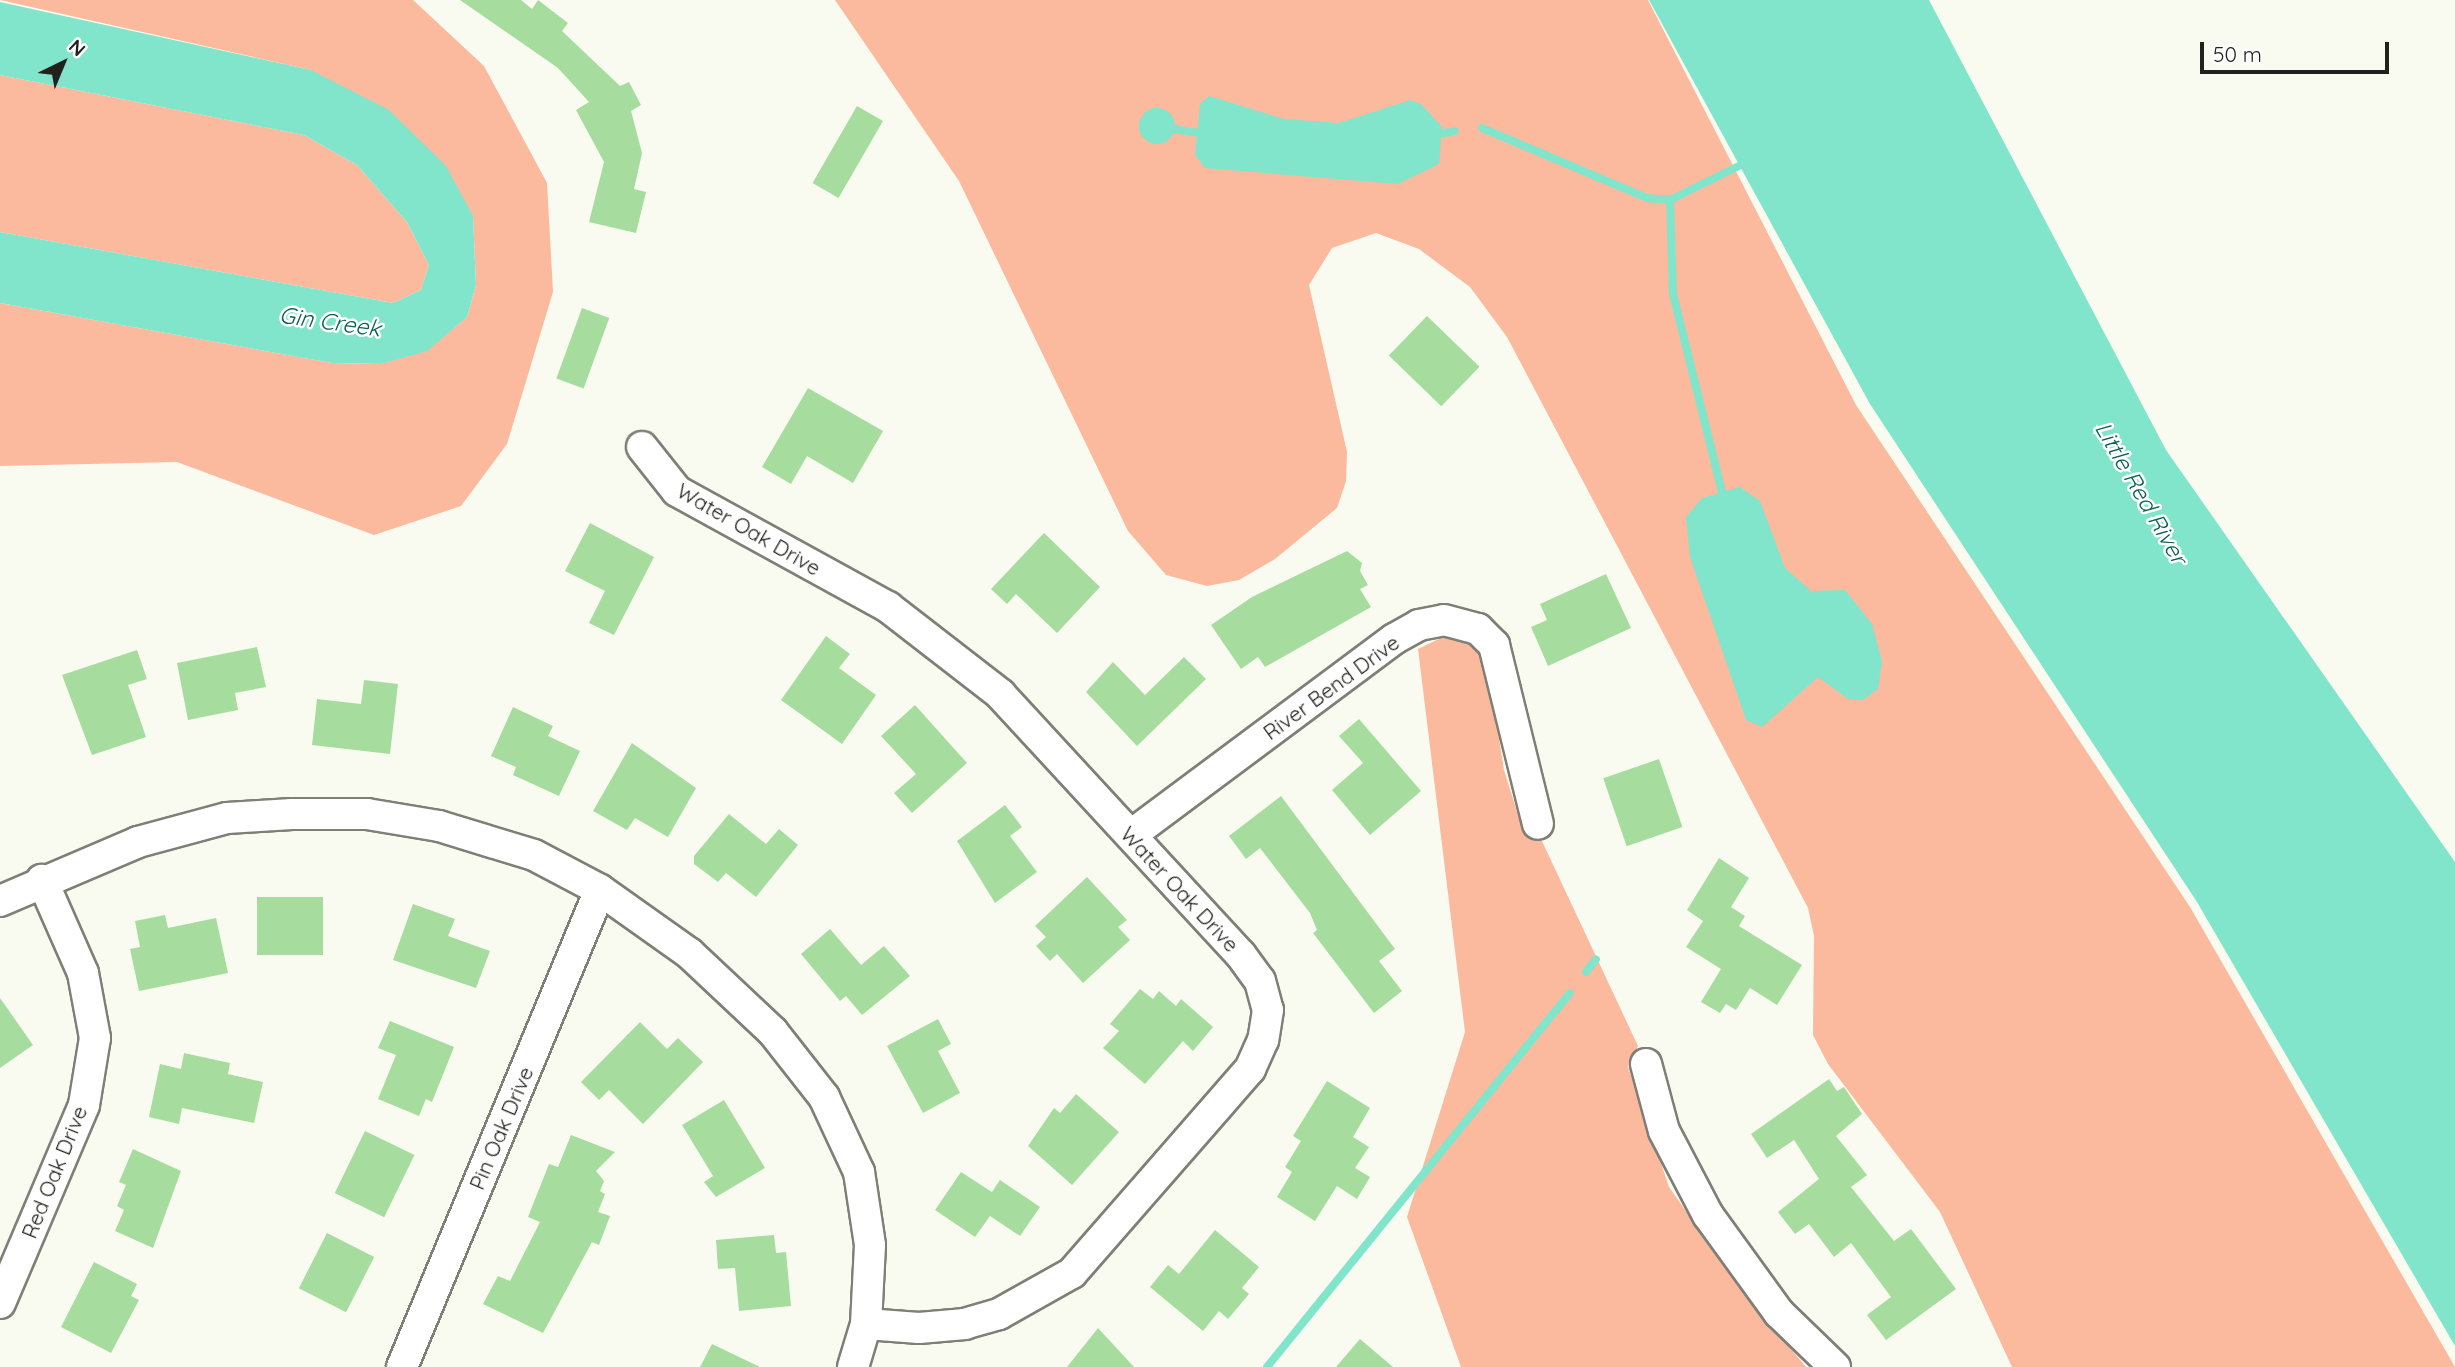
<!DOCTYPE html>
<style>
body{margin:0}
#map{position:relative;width:2455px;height:1367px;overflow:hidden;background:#fafbf0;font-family:Quicksand,sans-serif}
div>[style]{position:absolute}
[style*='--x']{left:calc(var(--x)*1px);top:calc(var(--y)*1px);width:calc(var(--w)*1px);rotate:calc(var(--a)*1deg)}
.green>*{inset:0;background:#fbb99e}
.water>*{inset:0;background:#80e5cb}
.round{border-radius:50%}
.stream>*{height:8px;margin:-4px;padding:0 4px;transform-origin:4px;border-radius:4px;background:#80e5cb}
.building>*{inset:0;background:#a6dd9f;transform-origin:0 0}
.roads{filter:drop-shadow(2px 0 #7e7f76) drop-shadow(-2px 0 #7e7f76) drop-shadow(0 2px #7e7f76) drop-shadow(0 -2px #7e7f76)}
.street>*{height:30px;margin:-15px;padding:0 15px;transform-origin:15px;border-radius:15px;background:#fff}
span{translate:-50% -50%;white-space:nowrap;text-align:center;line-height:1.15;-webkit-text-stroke:5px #fff;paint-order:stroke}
.street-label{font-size:21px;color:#21211d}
.water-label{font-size:23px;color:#0d6151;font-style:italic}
.north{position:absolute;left:28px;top:28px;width:70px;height:70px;-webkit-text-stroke:5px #fff;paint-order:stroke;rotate:43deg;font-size:19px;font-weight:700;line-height:28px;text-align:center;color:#21211d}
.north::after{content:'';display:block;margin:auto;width:24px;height:32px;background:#21211d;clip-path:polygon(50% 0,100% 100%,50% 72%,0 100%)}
.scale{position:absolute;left:2200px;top:42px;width:189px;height:32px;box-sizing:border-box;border:4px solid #21211d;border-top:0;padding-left:9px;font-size:21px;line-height:24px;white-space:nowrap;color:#21211d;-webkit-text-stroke:5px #fff;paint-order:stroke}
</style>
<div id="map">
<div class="green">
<i style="clip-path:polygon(0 0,413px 0,484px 66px,547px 183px,553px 292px,507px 444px,461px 506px,374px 535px,177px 462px,0 466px,0 303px,332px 363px,381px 364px,427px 350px,467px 317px,476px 285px,473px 216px,311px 70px)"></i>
<i style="clip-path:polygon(835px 0,1648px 0,1856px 405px,2190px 907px,2455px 1367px,2012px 1367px,1940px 1212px,1828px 1064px,1813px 1035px,1814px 936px,1808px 908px,1507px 337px,1470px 287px,1419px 249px,1376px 233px,1332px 248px,1309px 285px,1347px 452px,1346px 481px,1337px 508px,1275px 559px,1239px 580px,1207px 586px,1166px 575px,1128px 531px,959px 181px)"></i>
<i style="clip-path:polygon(0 75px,304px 135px,357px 165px,407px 222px,429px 265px,421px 290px,393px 303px,0 232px)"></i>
<i style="clip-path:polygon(1443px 637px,1471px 642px,1488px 668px,1504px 770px,1523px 831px,1541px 839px,1638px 1046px,1628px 1067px,1669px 1187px,1740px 1288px,1806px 1367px,1461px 1367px,1407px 1217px,1465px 1032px,1418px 649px)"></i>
</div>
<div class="water">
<i style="clip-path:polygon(1649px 0,1929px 0,2166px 450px,2455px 862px,2455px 1346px,2197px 902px,1870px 404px)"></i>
<i style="clip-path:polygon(0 2px,311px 70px,389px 110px,446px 166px,473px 216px,476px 285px,467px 317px,427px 351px,381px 364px,332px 363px,0 303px,0 232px,393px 303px,421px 290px,429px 265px,407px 222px,357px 165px,304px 135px,0 75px)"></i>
<i style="clip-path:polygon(1209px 96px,1284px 119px,1339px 123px,1410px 100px,1421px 104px,1442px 127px,1439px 164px,1398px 184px,1205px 168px,1195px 155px,1200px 104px)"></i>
<i class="round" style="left:1139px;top:108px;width:36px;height:36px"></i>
<i style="clip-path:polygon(1740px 487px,1760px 501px,1785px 568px,1811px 591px,1845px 590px,1872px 624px,1882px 661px,1878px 689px,1863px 700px,1848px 699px,1818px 677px,1762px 727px,1746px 720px,1690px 557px,1686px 517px,1702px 498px)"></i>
</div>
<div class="stream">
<i style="--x:1482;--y:128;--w:179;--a:23"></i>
<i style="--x:1647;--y:198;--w:23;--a:5"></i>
<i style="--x:1670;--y:200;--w:88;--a:-26.3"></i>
<i style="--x:1174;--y:129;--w:24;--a:9"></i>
<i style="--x:1443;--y:133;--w:12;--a:-9"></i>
<i style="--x:1670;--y:200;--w:94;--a:88.2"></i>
<i style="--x:1673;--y:294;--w:204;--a:76.1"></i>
<i style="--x:1586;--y:972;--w:16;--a:-52"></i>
<i style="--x:1267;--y:1367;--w:481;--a:-51"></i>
</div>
<div class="building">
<i style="clip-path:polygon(460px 0,521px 0,532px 9px,538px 0,568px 23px,562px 31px,620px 86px,629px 82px,641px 105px,631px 111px,642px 153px,634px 189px,646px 192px,636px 233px,589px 222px,604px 162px,576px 110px,589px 102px,558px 68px)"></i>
<i style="left:857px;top:106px;width:30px;height:89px;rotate:30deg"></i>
<i style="left:582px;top:308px;width:29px;height:75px;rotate:20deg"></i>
<i style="left:1427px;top:316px;width:73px;height:55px;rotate:44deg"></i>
<i style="clip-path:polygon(808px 388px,883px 431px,853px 483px,807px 456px,791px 484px,762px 467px)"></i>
<i style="clip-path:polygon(590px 523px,654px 557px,614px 635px,589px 623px,605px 591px,565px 571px)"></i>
<i style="clip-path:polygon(1044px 533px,1100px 587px,1057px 633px,1016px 594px,1007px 604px,991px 589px)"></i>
<i style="clip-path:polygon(1347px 551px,1362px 563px,1360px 571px,1368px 585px,1360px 589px,1371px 607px,1265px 667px,1258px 657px,1241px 669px,1211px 625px,1252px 597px)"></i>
<i style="clip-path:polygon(1606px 574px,1631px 628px,1548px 666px,1531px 627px,1547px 620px,1540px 604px)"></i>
<i style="clip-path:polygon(826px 636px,850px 654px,839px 668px,876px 695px,842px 744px,781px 700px)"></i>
<i style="clip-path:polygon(257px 647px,266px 687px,235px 693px,238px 710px,188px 720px,177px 663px)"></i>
<i style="clip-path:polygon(137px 650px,147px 679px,128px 685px,146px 737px,92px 755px,62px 675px)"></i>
<i style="clip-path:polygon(1184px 657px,1206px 679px,1137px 746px,1086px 692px,1113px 662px,1145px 695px)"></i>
<i style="clip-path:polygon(364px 680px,398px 684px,390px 754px,312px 745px,317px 699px,361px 704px)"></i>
<i style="clip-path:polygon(915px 705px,967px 763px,912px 813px,894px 793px,916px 774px,881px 736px)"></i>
<i style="clip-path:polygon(513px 707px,553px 726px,548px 736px,580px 751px,559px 796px,513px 775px,516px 767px,491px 756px)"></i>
<i style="clip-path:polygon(1359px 719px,1421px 791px,1370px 835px,1332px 790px,1363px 763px,1339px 736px)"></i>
<i style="clip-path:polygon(632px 743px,696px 788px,668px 837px,635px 818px,627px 830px,593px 811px)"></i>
<i style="left:1659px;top:759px;width:72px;height:59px;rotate:71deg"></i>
<i style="clip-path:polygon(1281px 796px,1395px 949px,1379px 961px,1402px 991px,1374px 1013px,1313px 933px,1317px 930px,1310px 913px,1260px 848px,1246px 859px,1229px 836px)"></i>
<i style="clip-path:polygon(1005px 805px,1022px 827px,1010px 836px,1037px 872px,995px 903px,957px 841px)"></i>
<i style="clip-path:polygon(729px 814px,766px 844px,779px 829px,798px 845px,756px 897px,726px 873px,718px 882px,694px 864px,694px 856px)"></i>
<i style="clip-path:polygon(1719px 858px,1749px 878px,1731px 907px,1745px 916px,1739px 926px,1802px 965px,1777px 1005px,1750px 988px,1736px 1010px,1726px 1004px,1720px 1013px,1701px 1002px,1721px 969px,1686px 947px,1703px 921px,1687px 910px)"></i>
<i style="clip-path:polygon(1087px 877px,1127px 920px,1118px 927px,1130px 940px,1083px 983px,1057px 954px,1050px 961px,1036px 946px,1046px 937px,1035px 926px)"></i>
<i style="left:257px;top:897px;width:66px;height:58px"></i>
<i style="clip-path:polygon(413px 904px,455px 919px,448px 936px,490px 951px,476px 988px,393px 960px)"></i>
<i style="clip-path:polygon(165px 915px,168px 928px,216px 918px,228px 973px,139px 991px,130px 949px,140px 947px,135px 921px)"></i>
<i style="clip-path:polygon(830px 929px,861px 965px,884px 946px,910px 976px,862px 1015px,846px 996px,840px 1001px,801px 954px)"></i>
<i style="clip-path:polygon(1140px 989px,1153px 999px,1159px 991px,1176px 1006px,1181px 999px,1213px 1027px,1193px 1051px,1183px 1041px,1145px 1084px,1103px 1048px,1119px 1031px,1110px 1024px)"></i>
<i style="clip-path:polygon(0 998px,33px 1045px,0 1068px)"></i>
<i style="clip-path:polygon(938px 1019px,951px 1044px,938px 1051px,960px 1093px,923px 1113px,887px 1046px)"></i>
<i style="clip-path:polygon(390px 1021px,454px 1047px,432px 1102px,426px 1099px,419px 1116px,378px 1099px,396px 1055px,378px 1048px)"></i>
<i style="clip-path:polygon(640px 1022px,667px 1049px,678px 1038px,703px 1062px,643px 1124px,609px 1090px,599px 1100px,581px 1082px)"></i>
<i style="clip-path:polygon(184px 1053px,230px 1063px,228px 1074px,263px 1082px,254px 1123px,182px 1108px,179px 1124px,149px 1117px,160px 1064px,181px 1069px)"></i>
<i style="clip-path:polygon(1829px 1079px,1837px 1091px,1844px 1087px,1862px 1114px,1836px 1136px,1867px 1175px,1851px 1187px,1894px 1241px,1911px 1229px,1956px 1289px,1886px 1340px,1867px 1315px,1891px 1297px,1851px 1243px,1834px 1257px,1809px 1224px,1795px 1234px,1778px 1212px,1819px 1179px,1794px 1140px,1767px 1158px,1751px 1134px)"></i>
<i style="clip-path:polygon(1327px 1081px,1370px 1108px,1353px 1137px,1369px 1147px,1355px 1168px,1370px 1177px,1357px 1199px,1337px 1186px,1315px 1221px,1277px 1197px,1292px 1172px,1285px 1167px,1301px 1141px,1293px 1136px)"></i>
<i style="clip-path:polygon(1076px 1094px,1119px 1132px,1072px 1185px,1028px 1146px,1054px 1108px,1060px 1113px)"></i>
<i style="clip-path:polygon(724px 1100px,765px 1168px,716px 1197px,704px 1182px,713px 1176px,682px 1125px)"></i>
<i style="left:365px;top:1131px;width:55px;height:69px;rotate:26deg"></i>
<i style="clip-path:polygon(571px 1135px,615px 1152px,596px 1171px,604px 1181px,600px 1191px,605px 1194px,598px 1212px,610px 1216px,599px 1245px,592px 1242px,543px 1333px,483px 1304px,498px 1276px,510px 1281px,540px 1222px,528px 1217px,549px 1164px,558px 1167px)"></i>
<i style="clip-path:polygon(133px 1149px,181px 1171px,153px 1248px,115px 1231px,124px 1210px,117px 1206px,126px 1185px,119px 1182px)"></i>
<i style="clip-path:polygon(961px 1172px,992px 1192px,1000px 1180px,1040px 1207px,1020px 1236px,990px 1216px,975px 1237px,935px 1210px)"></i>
<i style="clip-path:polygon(1215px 1230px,1259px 1267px,1242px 1288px,1249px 1294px,1228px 1319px,1219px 1311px,1203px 1331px,1150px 1287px,1168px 1265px,1179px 1274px)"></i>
<i style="left:327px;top:1233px;width:53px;height:62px;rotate:27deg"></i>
<i style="clip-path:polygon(774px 1235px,776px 1253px,786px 1252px,791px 1306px,739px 1311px,735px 1268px,718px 1269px,716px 1240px)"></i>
<i style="clip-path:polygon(94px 1262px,137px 1284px,131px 1296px,139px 1300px,111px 1353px,61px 1327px)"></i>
<i style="clip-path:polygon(1098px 1328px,1134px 1367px,1067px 1367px)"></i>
<i style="clip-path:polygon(1360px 1339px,1393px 1367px,1336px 1367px)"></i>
<i style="clip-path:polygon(712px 1344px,760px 1367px,700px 1367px)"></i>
</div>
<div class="roads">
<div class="street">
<i style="--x:642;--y:447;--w:56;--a:51.5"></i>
<i style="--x:677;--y:491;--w:241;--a:28.8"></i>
<i style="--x:888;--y:607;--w:142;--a:37.8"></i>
<i style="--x:1000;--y:694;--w:355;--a:47.3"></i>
<i style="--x:1241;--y:955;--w:32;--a:54"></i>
<i style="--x:1260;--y:981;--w:30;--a:75"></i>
<i style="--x:1268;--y:1010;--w:30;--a:99"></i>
<i style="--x:1263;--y:1040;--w:32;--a:114"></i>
<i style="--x:1250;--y:1069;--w:271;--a:131.1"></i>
<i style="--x:1072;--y:1273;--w:84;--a:150.7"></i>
<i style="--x:999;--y:1314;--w:35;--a:164"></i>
<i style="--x:965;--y:1324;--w:46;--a:175"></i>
<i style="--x:919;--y:1328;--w:53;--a:-175.7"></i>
<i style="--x:1131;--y:835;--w:328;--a:-36.7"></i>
<i style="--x:1394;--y:639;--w:29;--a:-29"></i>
<i style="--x:1419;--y:625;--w:25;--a:-11"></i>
<i style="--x:1444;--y:620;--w:35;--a:15"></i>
<i style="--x:1478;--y:629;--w:23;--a:45"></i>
<i style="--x:1494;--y:645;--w:184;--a:76.2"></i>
<i style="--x:0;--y:901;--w:150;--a:-23.1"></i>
<i style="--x:138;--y:842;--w:92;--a:-15.1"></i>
<i style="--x:227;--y:818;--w:65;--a:-3.5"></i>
<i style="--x:292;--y:814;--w:75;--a:0"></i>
<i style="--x:367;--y:814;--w:73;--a:9.5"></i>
<i style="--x:439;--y:826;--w:99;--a:17"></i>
<i style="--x:534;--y:855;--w:75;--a:27.9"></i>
<i style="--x:600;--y:890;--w:109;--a:35.3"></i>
<i style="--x:689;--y:953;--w:115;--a:43.2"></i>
<i style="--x:773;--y:1032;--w:83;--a:51.9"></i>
<i style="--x:824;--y:1097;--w:83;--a:65"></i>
<i style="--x:859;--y:1172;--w:74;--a:81.4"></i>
<i style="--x:870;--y:1245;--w:79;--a:92.9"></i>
<i style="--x:866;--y:1324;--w:45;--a:106.8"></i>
<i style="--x:1646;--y:1064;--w:69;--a:75"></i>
<i style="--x:1664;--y:1131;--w:95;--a:62.4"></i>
<i style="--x:1708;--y:1215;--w:121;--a:54.1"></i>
<i style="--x:1779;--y:1313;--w:78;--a:44"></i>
<i style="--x:0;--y:1303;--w:215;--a:-67"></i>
<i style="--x:84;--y:1105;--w:68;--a:-80.7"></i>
<i style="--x:95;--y:1038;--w:66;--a:-100.5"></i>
<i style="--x:83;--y:973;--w:102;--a:-113.8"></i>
<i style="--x:402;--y:1367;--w:516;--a:-67.46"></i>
</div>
</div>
<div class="street-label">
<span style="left:749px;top:529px;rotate:30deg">Water Oak Drive</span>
<span style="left:1331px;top:687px;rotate:-36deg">River Bend Drive</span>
<span style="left:1180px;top:889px;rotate:47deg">Water Oak Drive</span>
<span style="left:501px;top:1128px;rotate:-67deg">Pin Oak Drive</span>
<span style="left:54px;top:1172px;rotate:-68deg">Red Oak Drive</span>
</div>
<div class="water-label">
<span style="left:330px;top:322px;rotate:8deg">Gin Creek</span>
<span style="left:2141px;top:493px;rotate:60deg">Little Red River</span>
</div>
<div class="north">N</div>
<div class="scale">50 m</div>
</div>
